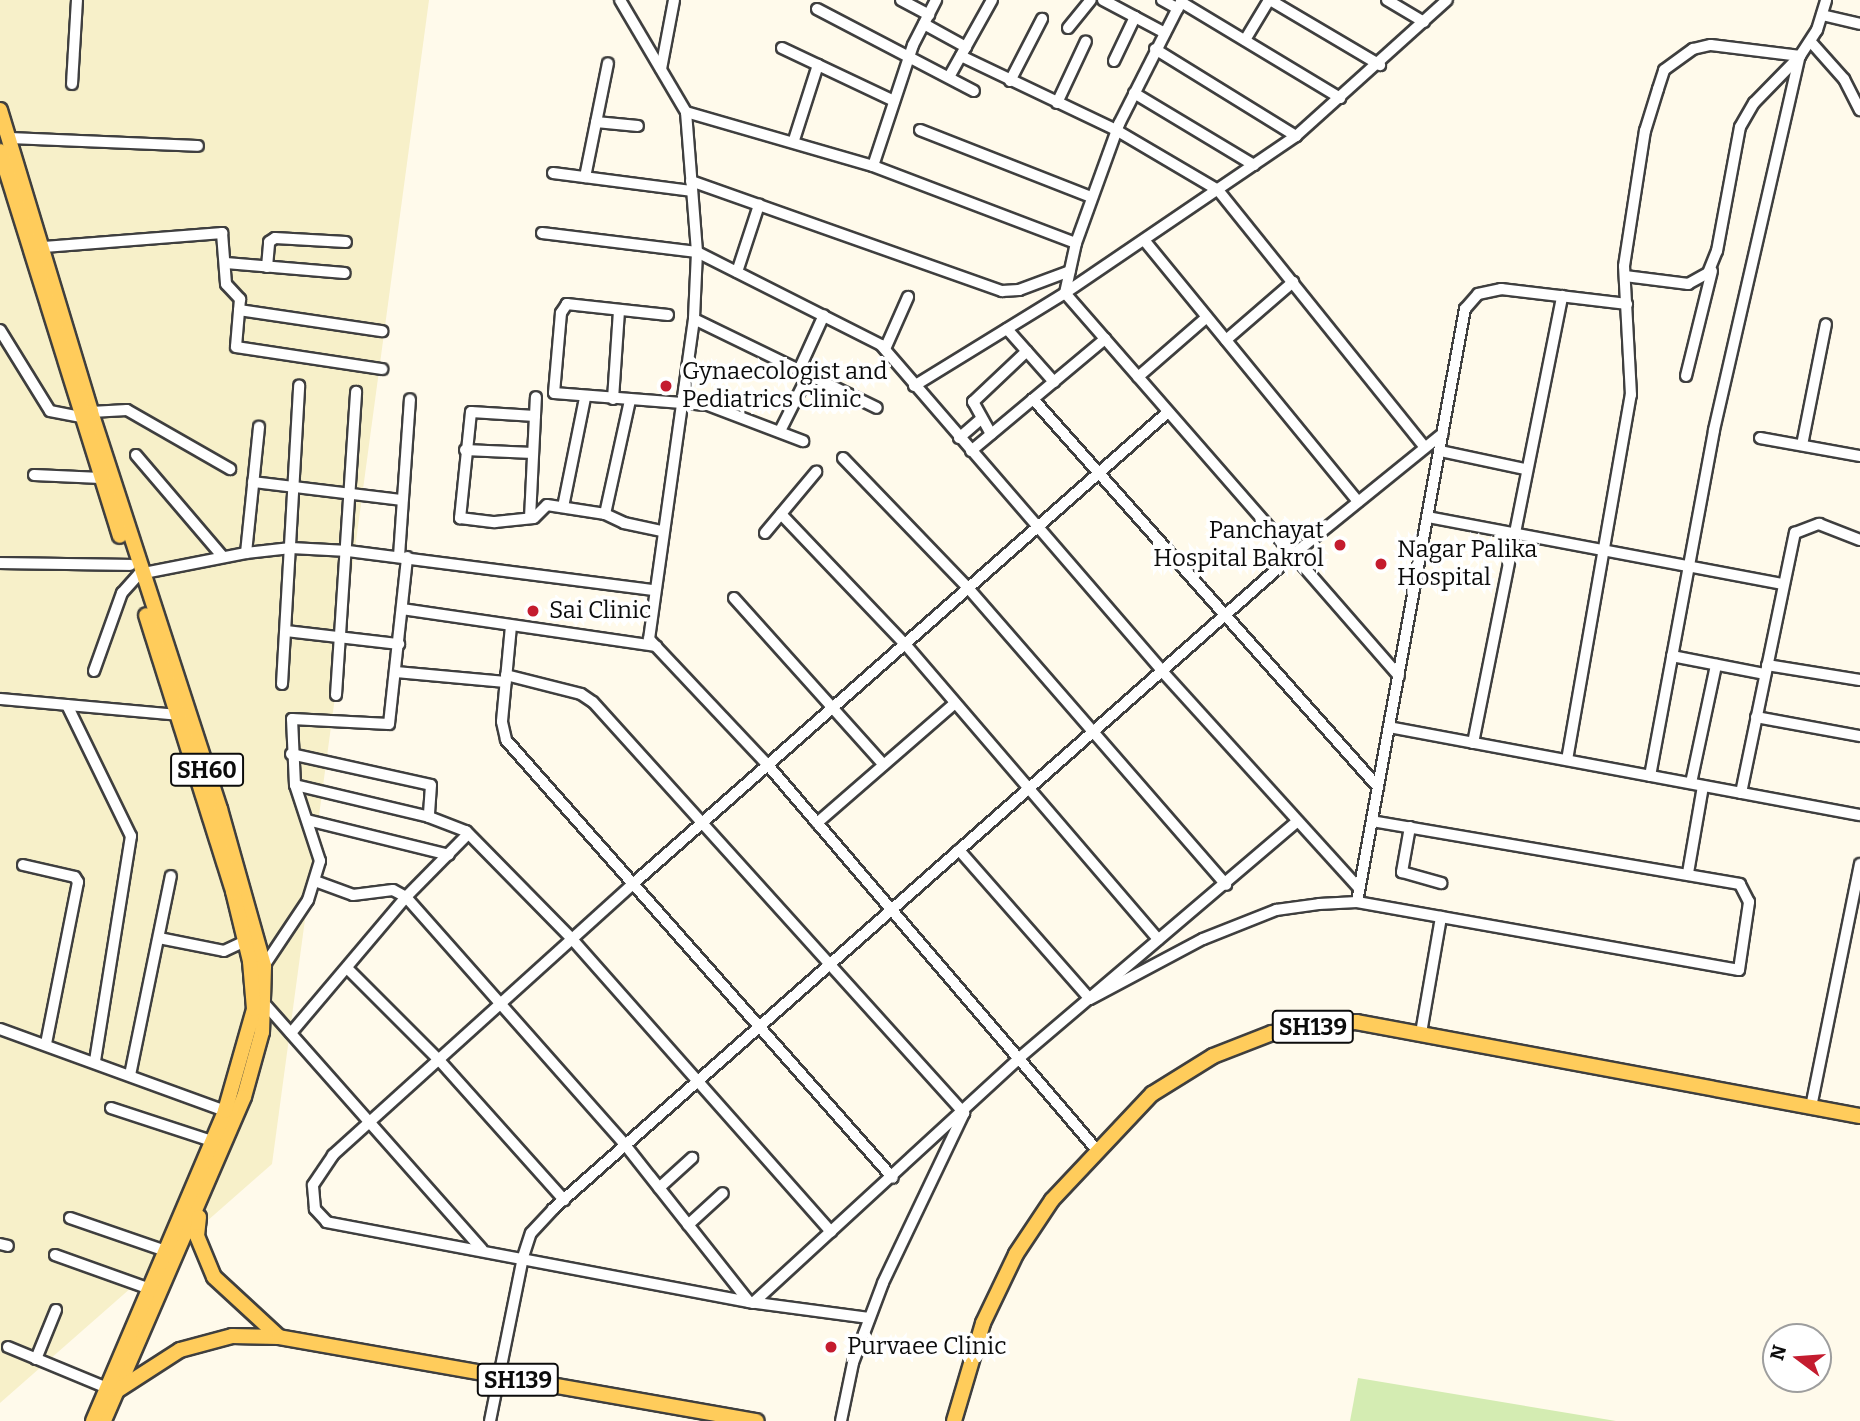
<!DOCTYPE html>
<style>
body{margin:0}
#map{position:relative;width:1860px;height:1421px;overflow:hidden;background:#fffaeb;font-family:Bitter,serif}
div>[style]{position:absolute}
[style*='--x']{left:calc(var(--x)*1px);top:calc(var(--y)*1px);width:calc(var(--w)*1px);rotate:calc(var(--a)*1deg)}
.farmland>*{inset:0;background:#f7f0c9}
.green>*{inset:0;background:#d4ecb2}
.roads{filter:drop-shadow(2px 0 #3f3f3f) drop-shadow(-2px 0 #3f3f3f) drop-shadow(0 2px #3f3f3f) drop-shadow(0 -2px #3f3f3f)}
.minor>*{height:10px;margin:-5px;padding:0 5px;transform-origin:5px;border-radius:5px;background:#fff}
.primary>*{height:14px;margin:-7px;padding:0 7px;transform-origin:7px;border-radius:7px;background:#ffcc5b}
.dots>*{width:19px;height:19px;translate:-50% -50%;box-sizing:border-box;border:4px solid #fff;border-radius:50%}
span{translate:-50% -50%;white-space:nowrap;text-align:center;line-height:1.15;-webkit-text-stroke:7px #fff;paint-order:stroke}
.shield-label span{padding:2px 5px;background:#fff;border:2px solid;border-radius:5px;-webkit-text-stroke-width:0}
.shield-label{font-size:23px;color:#0c0c0c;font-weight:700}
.poi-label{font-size:24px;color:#0c0c0c}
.left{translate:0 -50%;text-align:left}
.right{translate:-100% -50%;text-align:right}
.north{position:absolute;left:1762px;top:1323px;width:70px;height:70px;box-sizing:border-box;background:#fff;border:2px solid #9e9e9e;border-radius:50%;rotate:286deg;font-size:19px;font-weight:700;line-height:28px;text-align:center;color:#0c0c0c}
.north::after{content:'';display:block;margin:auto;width:24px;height:32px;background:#c41c2f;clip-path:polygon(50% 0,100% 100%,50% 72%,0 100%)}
</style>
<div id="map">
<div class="farmland">
<i style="clip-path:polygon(0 0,429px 0,272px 1164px,0 1403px)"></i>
</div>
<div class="green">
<i style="clip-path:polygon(1358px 1378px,1616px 1421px,1350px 1421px)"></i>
</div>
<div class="roads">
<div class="minor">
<i style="--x:620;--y:0;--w:130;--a:59.5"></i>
<i style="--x:686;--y:112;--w:140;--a:85.5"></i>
<i style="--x:697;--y:252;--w:67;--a:92.6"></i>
<i style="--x:694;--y:319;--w:323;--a:98"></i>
<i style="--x:649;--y:639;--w:170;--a:46.7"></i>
<i style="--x:766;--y:763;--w:508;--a:49.47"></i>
<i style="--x:901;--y:0;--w:32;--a:28"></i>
<i style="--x:1103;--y:0;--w:70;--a:28"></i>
<i style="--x:1162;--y:0;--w:18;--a:29"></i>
<i style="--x:1270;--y:0;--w:128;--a:30.6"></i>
<i style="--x:1387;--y:0;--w:43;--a:30.7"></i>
<i style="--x:1181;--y:2;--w:186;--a:31.1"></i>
<i style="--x:817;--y:9;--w:177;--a:27.6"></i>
<i style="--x:1822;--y:15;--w:39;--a:13"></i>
<i style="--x:924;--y:24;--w:48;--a:28.7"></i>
<i style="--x:1068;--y:28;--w:36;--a:-51"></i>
<i style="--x:1245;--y:40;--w:47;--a:-59"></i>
<i style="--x:1811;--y:42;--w:50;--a:48.3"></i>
<i style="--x:1844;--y:79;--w:35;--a:63"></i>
<i style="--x:782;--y:48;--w:124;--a:25.3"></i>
<i style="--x:1155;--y:49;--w:166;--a:31.7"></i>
<i style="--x:961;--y:56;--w:172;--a:25.5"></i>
<i style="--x:1116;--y:130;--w:118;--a:30.5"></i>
<i style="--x:1218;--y:190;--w:330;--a:51.2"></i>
<i style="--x:1114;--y:61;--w:49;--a:-64.5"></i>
<i style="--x:661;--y:69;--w:70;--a:-79.3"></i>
<i style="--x:949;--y:77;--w:88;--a:-60.8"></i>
<i style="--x:1010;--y:81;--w:70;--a:-62.7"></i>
<i style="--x:72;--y:84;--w:84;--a:-86.6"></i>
<i style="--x:1134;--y:93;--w:140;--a:31"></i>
<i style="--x:1057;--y:103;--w:68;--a:-64.9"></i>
<i style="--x:686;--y:112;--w:195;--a:16.1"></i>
<i style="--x:873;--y:166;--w:217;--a:20.8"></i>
<i style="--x:596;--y:122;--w:42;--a:5.4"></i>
<i style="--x:920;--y:130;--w:184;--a:21.4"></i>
<i style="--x:9;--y:138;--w:189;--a:2.4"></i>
<i style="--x:794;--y:140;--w:79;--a:-72.3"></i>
<i style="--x:873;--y:166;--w:127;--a:-71.7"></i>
<i style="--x:913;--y:45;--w:51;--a:-62.9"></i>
<i style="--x:553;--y:173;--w:139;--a:7.4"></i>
<i style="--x:585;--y:177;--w:116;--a:-78.6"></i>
<i style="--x:691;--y:181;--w:330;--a:19.5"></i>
<i style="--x:1002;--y:291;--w:17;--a:-3"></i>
<i style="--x:1019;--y:290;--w:54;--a:-20.4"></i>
<i style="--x:542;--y:233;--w:156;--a:7"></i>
<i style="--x:697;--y:252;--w:206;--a:26.8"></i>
<i style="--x:881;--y:345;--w:430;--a:49.2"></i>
<i style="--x:1162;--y:671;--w:293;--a:47.8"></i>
<i style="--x:1144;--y:240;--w:338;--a:50.7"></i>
<i style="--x:44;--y:247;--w:179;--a:-4.5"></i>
<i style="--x:222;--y:233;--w:51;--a:85.5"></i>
<i style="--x:226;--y:284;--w:21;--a:47"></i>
<i style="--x:240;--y:299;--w:48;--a:94.8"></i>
<i style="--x:236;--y:347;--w:148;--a:8.6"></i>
<i style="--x:226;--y:263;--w:119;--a:4.8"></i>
<i style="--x:267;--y:267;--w:25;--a:-85"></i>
<i style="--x:269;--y:242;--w:7;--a:-34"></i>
<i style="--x:275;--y:238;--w:71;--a:3.2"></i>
<i style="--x:737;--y:272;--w:71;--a:-71.8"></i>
<i style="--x:1625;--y:276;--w:64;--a:7.2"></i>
<i style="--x:1688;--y:284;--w:23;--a:-29"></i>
<i style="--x:1708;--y:273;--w:24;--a:-68"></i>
<i style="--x:1717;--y:251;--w:126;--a:-79.5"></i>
<i style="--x:1740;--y:127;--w:28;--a:-60"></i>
<i style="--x:1754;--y:103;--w:62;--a:-45.7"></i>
<i style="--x:1065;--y:293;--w:508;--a:48.91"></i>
<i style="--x:1065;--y:293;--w:51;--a:-77.6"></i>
<i style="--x:1076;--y:243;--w:127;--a:-70.1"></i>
<i style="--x:1119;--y:124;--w:139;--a:-63.1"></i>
<i style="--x:239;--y:310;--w:145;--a:8.4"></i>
<i style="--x:668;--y:315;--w:102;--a:-173.8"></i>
<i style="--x:567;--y:304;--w:11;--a:124"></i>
<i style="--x:561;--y:313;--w:80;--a:95"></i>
<i style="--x:554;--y:393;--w:154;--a:4.5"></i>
<i style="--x:708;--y:405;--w:102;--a:20.8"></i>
<i style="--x:694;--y:319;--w:203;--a:25.9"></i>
<i style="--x:1007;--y:329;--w:71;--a:48.4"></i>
<i style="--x:0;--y:330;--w:95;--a:58.3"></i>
<i style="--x:50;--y:411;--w:32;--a:11"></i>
<i style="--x:1226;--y:340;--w:89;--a:-40.9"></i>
<i style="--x:885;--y:349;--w:57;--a:-66.1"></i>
<i style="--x:799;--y:370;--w:60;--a:-65.6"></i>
<i style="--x:1686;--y:376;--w:108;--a:-76.1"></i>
<i style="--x:1138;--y:377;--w:91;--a:-41"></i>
<i style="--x:914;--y:386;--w:177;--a:-31.6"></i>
<i style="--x:1065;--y:293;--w:279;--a:-34.2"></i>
<i style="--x:1296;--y:136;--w:203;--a:-42"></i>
<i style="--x:613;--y:399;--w:89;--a:-86.1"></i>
<i style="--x:1033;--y:399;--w:519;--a:48.36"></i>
<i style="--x:91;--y:412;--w:36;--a:-3"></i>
<i style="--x:127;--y:410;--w:119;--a:29.8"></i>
<i style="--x:535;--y:416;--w:64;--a:-176.4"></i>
<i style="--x:471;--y:412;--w:107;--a:95.9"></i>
<i style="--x:460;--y:518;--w:35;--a:7"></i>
<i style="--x:495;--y:522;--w:39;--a:-6"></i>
<i style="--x:534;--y:518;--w:18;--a:-45"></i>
<i style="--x:547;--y:505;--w:59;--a:8.8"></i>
<i style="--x:605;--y:514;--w:21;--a:25"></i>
<i style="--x:624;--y:523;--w:40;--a:12"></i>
<i style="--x:780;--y:431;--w:63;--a:-63.4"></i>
<i style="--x:991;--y:434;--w:37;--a:-119"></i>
<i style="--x:973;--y:402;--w:74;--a:-43.4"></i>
<i style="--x:959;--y:438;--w:29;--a:-41"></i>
<i style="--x:1760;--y:438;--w:102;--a:10.2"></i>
<i style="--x:1802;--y:445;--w:123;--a:-78.8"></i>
<i style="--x:465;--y:450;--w:68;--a:2.5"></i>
<i style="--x:971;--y:451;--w:175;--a:-39.9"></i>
<i style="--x:1440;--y:451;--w:87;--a:12"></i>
<i style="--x:136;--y:455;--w:134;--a:49.5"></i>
<i style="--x:843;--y:458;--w:182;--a:46.1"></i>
<i style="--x:969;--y:589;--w:392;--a:49"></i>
<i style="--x:34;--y:475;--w:67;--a:2.6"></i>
<i style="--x:253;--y:482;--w:150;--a:6.9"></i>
<i style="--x:563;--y:507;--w:111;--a:-78.6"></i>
<i style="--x:605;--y:514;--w:117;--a:-77.6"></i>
<i style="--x:781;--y:514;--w:180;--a:46.4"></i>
<i style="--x:905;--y:644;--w:389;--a:49.4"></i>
<i style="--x:1428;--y:517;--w:359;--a:10.7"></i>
<i style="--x:530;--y:518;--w:121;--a:-87.2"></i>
<i style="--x:765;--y:533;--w:80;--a:-50.1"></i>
<i style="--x:246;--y:553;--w:127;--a:-84.1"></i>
<i style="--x:399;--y:556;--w:157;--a:-86"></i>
<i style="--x:0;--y:563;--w:130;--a:0.9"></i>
<i style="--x:734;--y:598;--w:224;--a:48.1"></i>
<i style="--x:402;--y:609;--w:257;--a:8.3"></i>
<i style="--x:511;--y:626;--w:96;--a:95.4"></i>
<i style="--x:502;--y:722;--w:18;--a:77"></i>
<i style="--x:506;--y:740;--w:584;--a:48.54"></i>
<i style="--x:286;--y:631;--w:114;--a:6.6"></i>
<i style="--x:1672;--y:656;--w:95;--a:11"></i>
<i style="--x:1767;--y:665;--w:94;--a:9.2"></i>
<i style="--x:94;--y:671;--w:83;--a:-70.3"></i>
<i style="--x:122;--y:593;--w:25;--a:-48"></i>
<i style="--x:139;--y:574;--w:109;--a:-11.1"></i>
<i style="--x:246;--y:553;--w:45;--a:-6.3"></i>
<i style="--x:291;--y:548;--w:57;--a:3"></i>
<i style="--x:348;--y:551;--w:308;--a:7.3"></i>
<i style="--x:396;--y:672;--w:110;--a:5.2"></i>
<i style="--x:506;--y:675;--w:77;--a:14.2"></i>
<i style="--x:581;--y:694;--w:14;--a:34"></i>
<i style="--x:593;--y:702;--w:554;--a:47.93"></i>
<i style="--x:964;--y:1113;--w:188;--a:115.5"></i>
<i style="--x:883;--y:1283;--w:85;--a:110.6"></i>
<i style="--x:853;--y:1363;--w:59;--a:101.7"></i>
<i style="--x:282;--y:684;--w:299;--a:-86.7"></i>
<i style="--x:336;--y:695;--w:304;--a:-86.2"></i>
<i style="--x:0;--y:699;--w:179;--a:5.1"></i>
<i style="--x:67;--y:705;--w:146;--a:64"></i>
<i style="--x:131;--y:836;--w:229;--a:99.1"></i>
<i style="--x:1756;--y:717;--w:106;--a:10.4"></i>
<i style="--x:1389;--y:727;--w:479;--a:10.6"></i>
<i style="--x:1473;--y:743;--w:456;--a:-78.7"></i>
<i style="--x:291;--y:754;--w:143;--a:12.5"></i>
<i style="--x:431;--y:785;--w:32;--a:94"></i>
<i style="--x:1567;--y:760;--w:371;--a:-80.1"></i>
<i style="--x:1631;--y:395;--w:129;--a:-93.1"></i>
<i style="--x:1624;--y:266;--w:137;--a:-81.2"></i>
<i style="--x:1645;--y:131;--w:44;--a:-72.8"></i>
<i style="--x:1658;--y:89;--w:20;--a:-72"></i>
<i style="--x:1664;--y:70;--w:36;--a:-36"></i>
<i style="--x:1693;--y:49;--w:18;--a:-13"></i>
<i style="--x:1711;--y:45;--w:90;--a:7"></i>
<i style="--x:1800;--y:56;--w:31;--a:-57"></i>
<i style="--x:1817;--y:30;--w:31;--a:-73"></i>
<i style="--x:1650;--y:776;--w:352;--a:-79.5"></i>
<i style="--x:1714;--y:430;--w:384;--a:-77.1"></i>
<i style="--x:1691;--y:783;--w:121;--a:-78"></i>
<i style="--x:295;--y:785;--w:138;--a:13.4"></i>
<i style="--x:429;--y:817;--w:40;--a:21"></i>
<i style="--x:466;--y:831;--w:151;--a:45.5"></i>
<i style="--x:572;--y:939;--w:391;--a:48.5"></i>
<i style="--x:1741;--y:793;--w:266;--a:-78.3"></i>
<i style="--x:1795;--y:533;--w:26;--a:-21"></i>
<i style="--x:1819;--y:524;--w:44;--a:21.3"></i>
<i style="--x:307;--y:820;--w:146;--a:13.8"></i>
<i style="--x:817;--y:823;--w:183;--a:-41"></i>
<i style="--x:1410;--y:827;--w:46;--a:100.1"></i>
<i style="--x:1402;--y:872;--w:41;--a:15.8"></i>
<i style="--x:959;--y:850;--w:198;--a:48.7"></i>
<i style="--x:1090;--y:999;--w:128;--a:-28"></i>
<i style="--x:1203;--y:939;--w:79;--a:-21.7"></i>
<i style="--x:1276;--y:910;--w:43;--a:-7.9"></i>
<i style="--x:1319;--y:904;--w:38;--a:-3"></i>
<i style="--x:1357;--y:902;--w:388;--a:10.1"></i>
<i style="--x:1739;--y:970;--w:69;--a:-81.6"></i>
<i style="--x:1749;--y:902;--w:20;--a:-117"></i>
<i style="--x:1740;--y:884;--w:373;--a:-170.3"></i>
<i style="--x:23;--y:865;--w:53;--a:13"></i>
<i style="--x:75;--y:877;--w:6;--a:59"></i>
<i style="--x:78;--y:882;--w:165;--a:101.2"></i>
<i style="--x:1688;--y:873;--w:88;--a:-80.2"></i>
<i style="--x:315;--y:881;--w:40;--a:20.2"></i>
<i style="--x:353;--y:895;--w:40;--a:-7.1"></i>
<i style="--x:393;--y:890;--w:15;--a:28"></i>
<i style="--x:406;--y:897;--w:332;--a:48.5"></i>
<i style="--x:626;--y:1146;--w:199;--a:51.7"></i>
<i style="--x:1357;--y:902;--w:603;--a:-79.68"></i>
<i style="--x:1465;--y:309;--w:20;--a:-49"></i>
<i style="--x:1478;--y:294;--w:24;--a:-12"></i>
<i style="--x:1501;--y:289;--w:127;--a:6.8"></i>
<i style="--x:159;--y:938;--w:66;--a:11.3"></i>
<i style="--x:224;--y:951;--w:23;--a:-25"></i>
<i style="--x:264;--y:966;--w:79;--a:-56.3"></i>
<i style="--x:308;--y:900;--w:41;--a:-72.9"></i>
<i style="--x:320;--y:861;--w:80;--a:-108.2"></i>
<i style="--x:295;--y:785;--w:66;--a:-92.6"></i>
<i style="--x:292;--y:719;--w:97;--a:3"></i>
<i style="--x:389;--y:724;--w:168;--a:-83.8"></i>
<i style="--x:348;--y:969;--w:129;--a:45"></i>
<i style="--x:439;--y:1060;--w:188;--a:48.2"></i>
<i style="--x:264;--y:1003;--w:329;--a:48.5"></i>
<i style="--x:0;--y:1029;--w:239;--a:20"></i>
<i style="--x:291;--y:1033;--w:178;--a:-49.8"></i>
<i style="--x:406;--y:897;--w:87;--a:-45.5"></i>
<i style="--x:1421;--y:1033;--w:118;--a:-80.2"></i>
<i style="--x:130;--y:1075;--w:203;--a:-78.4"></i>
<i style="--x:1811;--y:1107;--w:248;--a:-78.6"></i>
<i style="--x:111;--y:1108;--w:106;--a:18.1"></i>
<i style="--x:659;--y:1188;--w:45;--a:-42.3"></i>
<i style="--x:70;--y:1218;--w:102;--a:19"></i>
<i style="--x:688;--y:1225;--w:47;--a:-42.4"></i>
<i style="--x:0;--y:1244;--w:8;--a:14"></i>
<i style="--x:55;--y:1255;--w:101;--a:19.7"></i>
<i style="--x:753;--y:1303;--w:360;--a:-42.6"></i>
<i style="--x:1018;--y:1059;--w:367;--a:-40.4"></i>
<i style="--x:869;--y:1318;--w:121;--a:-172.4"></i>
<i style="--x:749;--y:1302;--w:430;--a:-169.3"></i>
<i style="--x:327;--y:1222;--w:18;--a:-133"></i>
<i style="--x:315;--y:1209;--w:24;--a:-95"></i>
<i style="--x:313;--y:1185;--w:36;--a:-56"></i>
<i style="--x:333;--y:1155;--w:407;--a:-42.1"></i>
<i style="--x:635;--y:882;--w:711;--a:-41.41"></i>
<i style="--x:8;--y:1347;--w:107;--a:22.5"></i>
<i style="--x:36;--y:1359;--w:53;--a:-67.8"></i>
<i style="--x:490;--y:1421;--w:167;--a:-78.6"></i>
<i style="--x:523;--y:1257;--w:25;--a:-72"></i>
<i style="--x:531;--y:1233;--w:33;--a:-47"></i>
<i style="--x:553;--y:1209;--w:989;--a:-41.47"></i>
<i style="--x:1294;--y:554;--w:191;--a:-39"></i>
</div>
<div class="primary">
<i style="--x:0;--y:110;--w:315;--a:73.2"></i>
<i style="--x:91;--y:412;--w:417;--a:72"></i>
<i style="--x:220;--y:809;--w:163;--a:74.3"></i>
<i style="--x:264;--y:966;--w:66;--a:91.7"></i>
<i style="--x:262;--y:1032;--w:67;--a:105.5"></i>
<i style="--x:244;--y:1097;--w:353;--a:113.4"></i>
<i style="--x:0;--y:151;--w:403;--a:72.7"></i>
<i style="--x:199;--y:1217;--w:19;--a:96"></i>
<i style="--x:197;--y:1236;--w:44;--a:67.5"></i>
<i style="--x:214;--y:1277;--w:88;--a:42.7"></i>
<i style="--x:118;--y:1390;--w:74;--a:-32.8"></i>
<i style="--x:180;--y:1350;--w:54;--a:-15.1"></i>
<i style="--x:232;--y:1336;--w:47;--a:1.2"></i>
<i style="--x:279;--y:1337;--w:485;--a:10"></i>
<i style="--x:93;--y:1421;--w:337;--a:-66.9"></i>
<i style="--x:225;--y:1111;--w:106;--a:-74.1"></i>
<i style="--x:254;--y:1009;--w:48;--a:-94.8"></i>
<i style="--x:250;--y:961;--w:72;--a:-103.7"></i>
<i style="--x:233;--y:891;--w:289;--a:-107.5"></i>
<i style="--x:954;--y:1421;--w:102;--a:-73.5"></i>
<i style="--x:983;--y:1323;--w:76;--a:-64.4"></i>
<i style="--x:1016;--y:1254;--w:65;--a:-56.3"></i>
<i style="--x:1052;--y:1200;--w:146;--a:-46.7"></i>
<i style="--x:1152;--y:1094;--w:72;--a:-31.9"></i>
<i style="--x:1213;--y:1056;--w:63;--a:-21.3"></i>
<i style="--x:1272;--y:1033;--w:85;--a:-7.5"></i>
<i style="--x:1356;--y:1022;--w:513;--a:10.56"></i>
</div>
</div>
<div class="dots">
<i style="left:666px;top:386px;background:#c41c2f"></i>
<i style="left:1340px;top:545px;background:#c41c2f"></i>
<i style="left:1381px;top:564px;background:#c41c2f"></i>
<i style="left:533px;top:611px;background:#c41c2f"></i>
<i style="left:831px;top:1347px;background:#c41c2f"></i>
</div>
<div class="shield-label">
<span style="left:207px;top:770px">SH60</span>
<span style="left:1313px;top:1027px">SH139</span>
<span style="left:518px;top:1380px">SH139</span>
</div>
<div class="poi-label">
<span class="left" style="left:682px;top:386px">Gynaecologist and<br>Pediatrics Clinic</span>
<span class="right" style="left:1324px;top:545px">Panchayat<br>Hospital Bakrol</span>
<span class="left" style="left:1397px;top:564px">Nagar Palika<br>Hospital</span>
<span class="left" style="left:549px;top:611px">Sai Clinic</span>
<span class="left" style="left:847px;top:1347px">Purvaee Clinic</span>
</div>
<div class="north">N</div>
</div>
